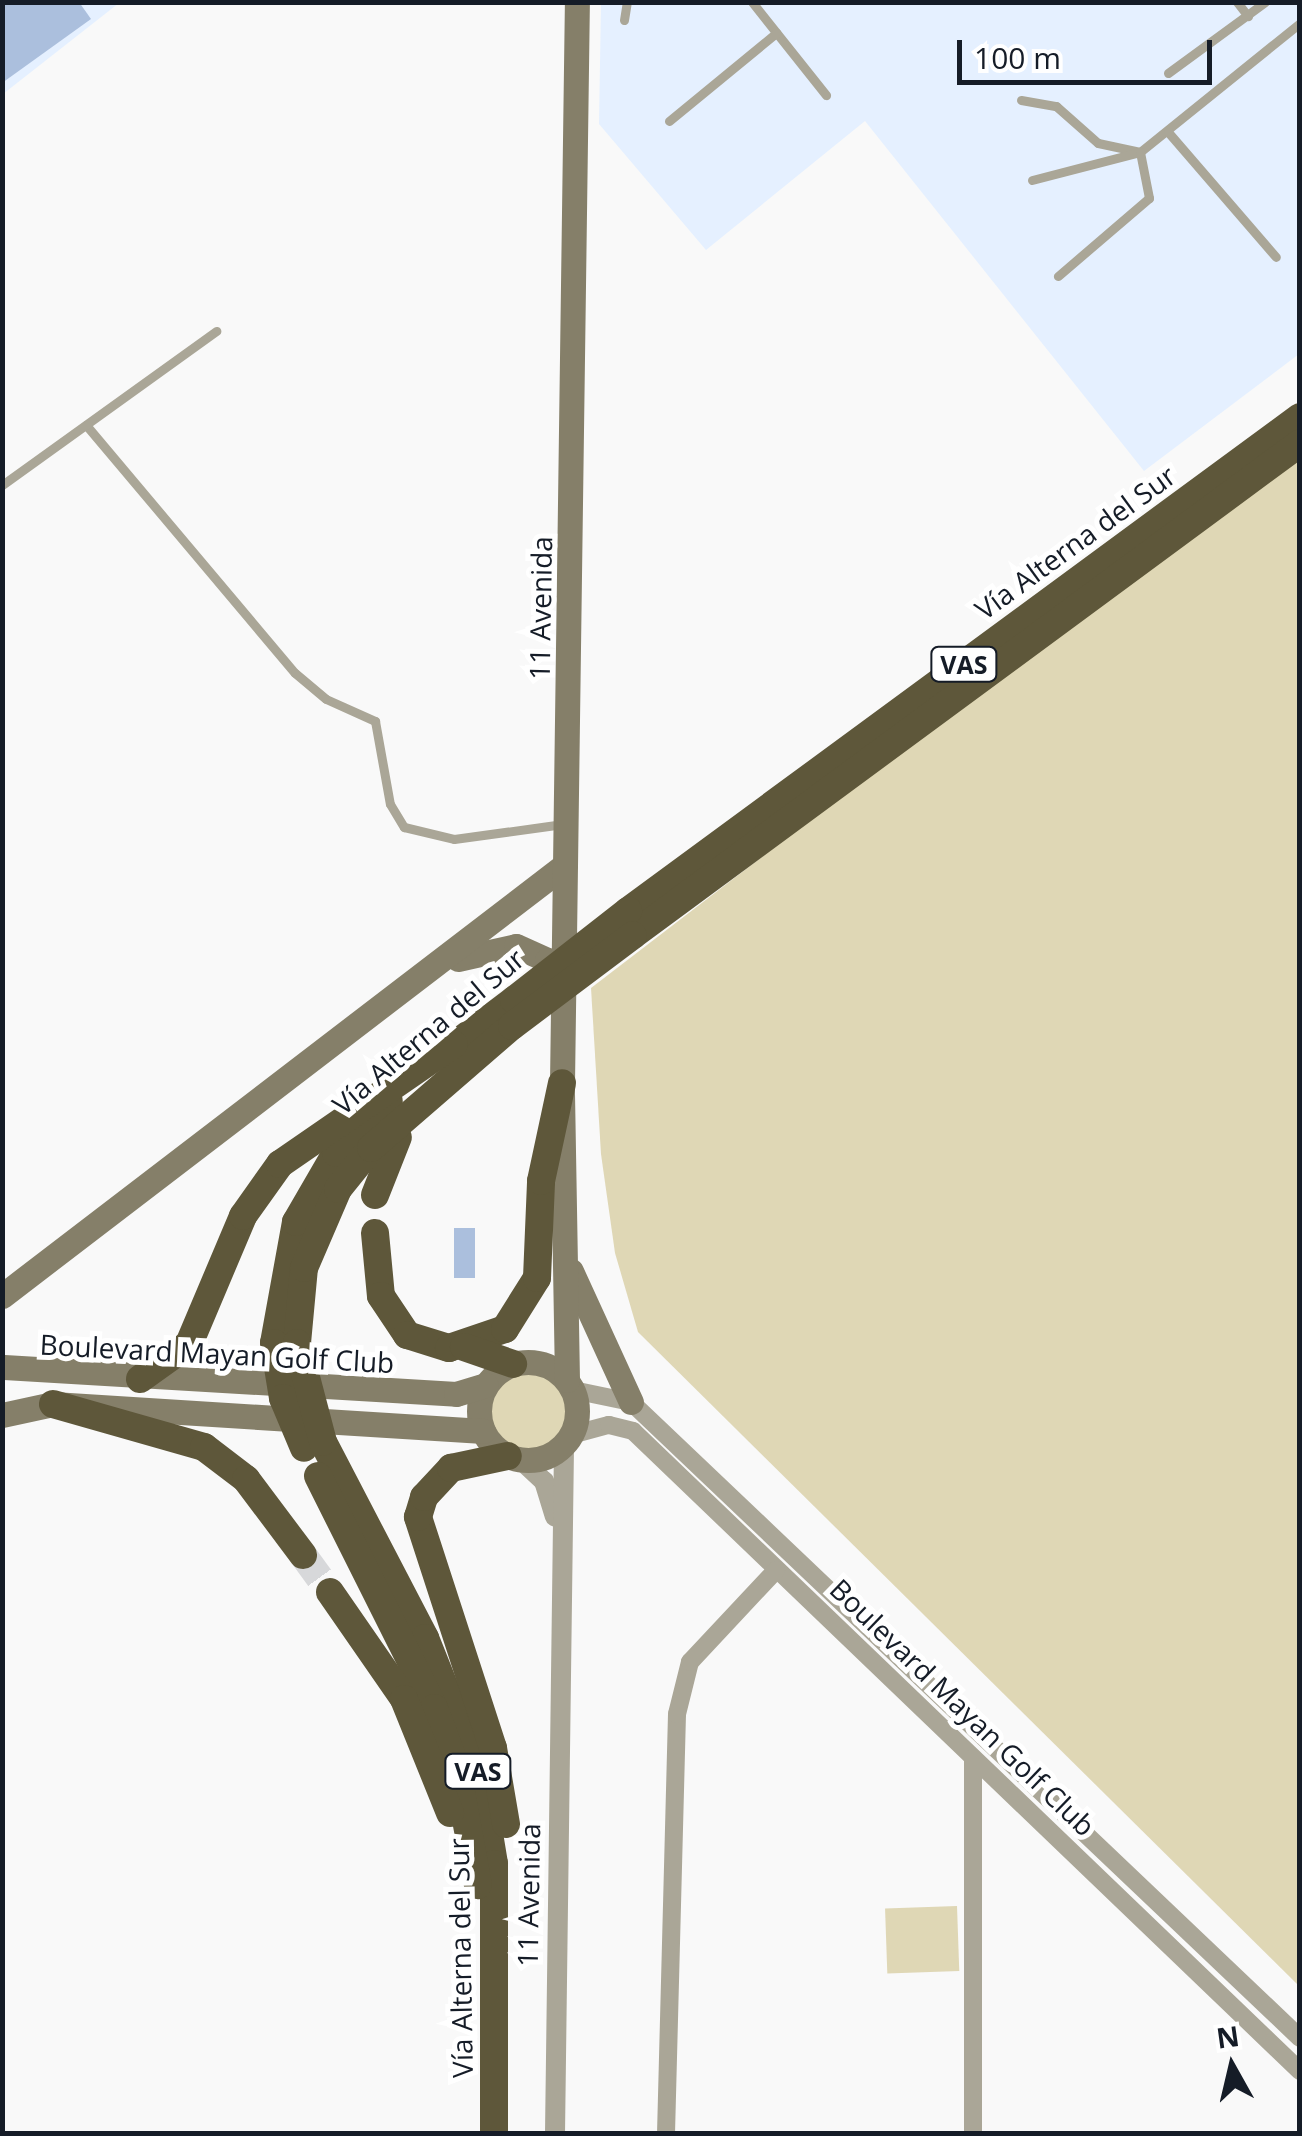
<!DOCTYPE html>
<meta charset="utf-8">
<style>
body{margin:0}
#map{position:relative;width:1302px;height:2136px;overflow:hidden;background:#f9f9f9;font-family:"Open Sans",sans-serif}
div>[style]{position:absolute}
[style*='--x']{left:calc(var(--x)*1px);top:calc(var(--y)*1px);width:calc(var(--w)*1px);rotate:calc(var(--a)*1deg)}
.built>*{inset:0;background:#e5f0ff}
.green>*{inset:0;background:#dfd7b5;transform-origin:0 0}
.round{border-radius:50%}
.building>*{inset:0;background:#abbfdd;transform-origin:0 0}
.trunk-tunnel>*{height:28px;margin-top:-14px;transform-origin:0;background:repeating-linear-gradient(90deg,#d7d8da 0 28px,transparent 0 42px)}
.service>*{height:9px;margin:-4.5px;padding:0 4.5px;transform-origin:4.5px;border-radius:4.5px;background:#aaa697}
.minor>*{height:18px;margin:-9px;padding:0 9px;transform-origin:9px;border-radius:9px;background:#aaa697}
.tertiary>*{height:20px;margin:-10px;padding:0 10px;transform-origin:10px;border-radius:10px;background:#aaa697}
.secondary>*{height:25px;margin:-12.5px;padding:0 12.5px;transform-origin:12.5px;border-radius:12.5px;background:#857f69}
.secondary>.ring{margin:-12.5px;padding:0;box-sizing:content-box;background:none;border:25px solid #857f69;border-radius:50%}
.trunk>*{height:28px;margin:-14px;padding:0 14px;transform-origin:14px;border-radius:14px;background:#5e573a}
.trunk-bridge>*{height:28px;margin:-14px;padding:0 14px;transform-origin:14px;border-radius:14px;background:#5e573a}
span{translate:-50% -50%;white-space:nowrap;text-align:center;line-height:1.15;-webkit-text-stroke:10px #fff;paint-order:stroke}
.shield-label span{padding:2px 8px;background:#fff;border:2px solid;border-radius:8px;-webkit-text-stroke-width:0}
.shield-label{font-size:25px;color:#151c27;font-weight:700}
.street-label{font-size:28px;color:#151c27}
.frame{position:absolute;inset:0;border:5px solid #151c27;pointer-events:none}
.north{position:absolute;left:1182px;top:2016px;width:100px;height:100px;-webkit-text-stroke:8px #fff;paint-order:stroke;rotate:352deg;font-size:28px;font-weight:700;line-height:40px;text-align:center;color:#151c27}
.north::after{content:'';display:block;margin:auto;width:35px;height:45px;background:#151c27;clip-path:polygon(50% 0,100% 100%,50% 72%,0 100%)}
.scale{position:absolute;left:957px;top:40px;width:255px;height:45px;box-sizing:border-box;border:5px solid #151c27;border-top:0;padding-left:12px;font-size:30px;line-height:35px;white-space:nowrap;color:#151c27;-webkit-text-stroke:8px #fff;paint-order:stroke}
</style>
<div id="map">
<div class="built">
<i style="clip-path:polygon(3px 3px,119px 3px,3px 94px)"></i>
<i style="clip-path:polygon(601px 3px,1299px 3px,1299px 354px,1144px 471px,865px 121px,706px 250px,599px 124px)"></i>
</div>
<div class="green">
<i style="clip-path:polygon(1299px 445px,1299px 1986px,638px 1332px,615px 1253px,601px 1154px,591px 988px)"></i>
<i class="round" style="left:489px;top:1371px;width:80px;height:80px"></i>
<i style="left:957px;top:1906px;width:65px;height:72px;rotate:88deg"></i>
</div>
<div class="building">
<i style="clip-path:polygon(2px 2px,79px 2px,91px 19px,2px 83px)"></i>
<i style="left:454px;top:1228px;width:21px;height:50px"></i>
</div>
<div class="trunk-tunnel">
<i style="--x:303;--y:1555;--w:46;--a:53.9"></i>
</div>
<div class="service">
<i style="--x:752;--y:2;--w:119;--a:51.5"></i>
<i style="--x:1237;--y:2;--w:18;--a:52"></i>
<i style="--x:624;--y:20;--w:18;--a:-81"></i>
<i style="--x:1168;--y:73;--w:120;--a:-36.2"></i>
<i style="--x:1021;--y:100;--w:36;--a:10"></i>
<i style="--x:1056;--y:106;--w:56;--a:41.4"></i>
<i style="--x:1098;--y:143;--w:43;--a:12.1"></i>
<i style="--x:1140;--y:152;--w:206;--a:-38.9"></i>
<i style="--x:669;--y:121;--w:139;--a:-39.4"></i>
<i style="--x:1168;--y:132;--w:165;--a:49.2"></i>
<i style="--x:1032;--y:180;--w:112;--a:-14.5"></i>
<i style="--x:1140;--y:152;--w:47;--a:78.9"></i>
<i style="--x:1149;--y:198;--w:120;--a:139.4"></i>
<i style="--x:86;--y:425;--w:324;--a:49.9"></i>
<i style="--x:295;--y:673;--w:40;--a:40"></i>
<i style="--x:326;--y:699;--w:54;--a:24.2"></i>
<i style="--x:375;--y:721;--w:84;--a:79.8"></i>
<i style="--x:390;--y:804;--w:27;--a:59"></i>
<i style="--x:404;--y:827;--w:51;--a:13.5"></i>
<i style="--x:454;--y:839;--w:110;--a:-7.8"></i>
<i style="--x:2;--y:485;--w:264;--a:-35.7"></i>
</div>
<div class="minor">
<i style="--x:573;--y:1390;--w:59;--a:11.7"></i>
<i style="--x:631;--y:1402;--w:923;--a:43.55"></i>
<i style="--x:571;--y:1435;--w:39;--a:-15"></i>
<i style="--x:609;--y:1425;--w:25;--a:14"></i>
<i style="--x:633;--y:1431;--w:924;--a:43.82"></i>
<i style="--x:666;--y:2134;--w:420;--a:-88.5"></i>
<i style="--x:677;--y:1714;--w:54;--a:-76"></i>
<i style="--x:690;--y:1662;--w:126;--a:-46.9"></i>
<i style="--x:973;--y:2134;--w:376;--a:-90"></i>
</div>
<div class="tertiary">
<i style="--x:520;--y:1459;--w:33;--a:43"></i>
<i style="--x:544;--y:1481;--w:37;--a:73"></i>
<i style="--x:555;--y:2134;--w:689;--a:-89.25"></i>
</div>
<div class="secondary">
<i style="--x:458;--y:959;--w:59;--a:-12.6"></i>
<i style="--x:516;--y:946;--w:34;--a:24"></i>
<i style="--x:547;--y:960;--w:30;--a:60"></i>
<i style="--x:571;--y:1271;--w:144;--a:65.4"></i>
<i style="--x:2;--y:1296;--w:709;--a:-37.44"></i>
<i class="ring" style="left:479px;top:1362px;width:73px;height:73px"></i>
<i style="--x:4;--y:1367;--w:453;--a:3.4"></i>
<i style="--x:456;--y:1394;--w:31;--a:-17"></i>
<i style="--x:567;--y:1380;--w:297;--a:-91"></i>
<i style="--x:562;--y:1083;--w:1081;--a:-89.21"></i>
<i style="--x:2;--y:1415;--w:52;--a:-12.2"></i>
<i style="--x:53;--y:1404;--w:431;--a:3.6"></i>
</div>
<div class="trunk">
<i style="--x:628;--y:911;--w:834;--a:-36.32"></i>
<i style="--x:633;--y:935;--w:829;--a:-36.41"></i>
<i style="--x:440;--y:1056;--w:93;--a:-37.1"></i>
<i style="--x:375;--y:1195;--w:62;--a:-68.4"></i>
<i style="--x:375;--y:1233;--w:63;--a:84.6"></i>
<i style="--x:381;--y:1296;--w:47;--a:56.3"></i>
<i style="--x:407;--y:1335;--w:44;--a:17.2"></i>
<i style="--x:449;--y:1348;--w:59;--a:-18.7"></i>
<i style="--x:505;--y:1329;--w:60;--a:-57.9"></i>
<i style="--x:537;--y:1278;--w:97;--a:-87.6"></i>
<i style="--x:541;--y:1181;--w:100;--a:-77.9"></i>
<i style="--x:274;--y:1343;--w:123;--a:-79.7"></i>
<i style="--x:296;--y:1222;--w:80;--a:-59.9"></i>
<i style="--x:336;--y:1153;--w:74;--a:-44.5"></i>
<i style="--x:297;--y:1343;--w:75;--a:-84.7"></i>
<i style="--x:304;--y:1268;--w:86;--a:-66.7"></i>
<i style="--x:338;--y:1189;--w:53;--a:-51.2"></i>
<i style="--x:371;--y:1148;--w:186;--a:-40.9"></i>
<i style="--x:464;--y:1347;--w:52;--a:19.1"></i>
<i style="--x:140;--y:1379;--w:60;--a:-35.5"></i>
<i style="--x:189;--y:1344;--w:139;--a:-67.1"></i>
<i style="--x:243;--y:1216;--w:64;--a:-54.6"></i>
<i style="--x:280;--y:1164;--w:211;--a:-34.6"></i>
<i style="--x:53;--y:1404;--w:157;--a:15.9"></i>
<i style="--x:204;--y:1447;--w:53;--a:37.3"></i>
<i style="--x:246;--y:1479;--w:95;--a:53.1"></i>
<i style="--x:323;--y:1442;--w:221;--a:62.5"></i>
<i style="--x:425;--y:1638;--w:145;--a:68.2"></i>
<i style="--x:479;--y:1773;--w:92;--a:80.6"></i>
<i style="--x:494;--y:1864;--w:270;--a:90"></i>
<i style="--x:318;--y:1476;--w:259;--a:63.4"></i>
<i style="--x:434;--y:1708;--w:66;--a:69.6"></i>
<i style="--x:457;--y:1770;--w:117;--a:79.7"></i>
<i style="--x:330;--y:1592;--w:130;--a:55.3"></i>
<i style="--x:404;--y:1699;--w:123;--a:68"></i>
<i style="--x:506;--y:1824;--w:77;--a:-99.7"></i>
<i style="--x:493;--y:1748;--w:243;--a:-108"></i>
<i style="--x:418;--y:1517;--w:21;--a:-73"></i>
<i style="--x:424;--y:1497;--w:40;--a:-47"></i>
<i style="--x:451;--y:1468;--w:58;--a:-11.9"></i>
</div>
<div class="trunk-bridge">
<i style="--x:514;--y:1000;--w:145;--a:-38"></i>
<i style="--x:512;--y:1026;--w:151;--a:-36.9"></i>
<i style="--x:274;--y:1343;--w:56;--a:80.7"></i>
<i style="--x:283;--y:1398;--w:54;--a:67.2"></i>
<i style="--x:297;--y:1343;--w:102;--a:75.3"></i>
</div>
<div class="shield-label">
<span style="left:964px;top:664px">VAS</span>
<span style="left:478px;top:1771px">VAS</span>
</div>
<div class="street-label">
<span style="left:1075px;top:542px;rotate:-36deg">Vía Alterna del Sur</span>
<span style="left:540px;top:608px;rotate:-89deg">11 Avenida</span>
<span style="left:428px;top:1031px;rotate:-40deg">Vía Alterna del Sur</span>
<span style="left:217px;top:1353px;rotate:3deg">Boulevard Mayan Golf Club</span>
<span style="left:963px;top:1707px;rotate:44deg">Boulevard Mayan Golf Club</span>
<span style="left:528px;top:1895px;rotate:-89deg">11 Avenida</span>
<span style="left:460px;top:1958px;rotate:-91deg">Vía Alterna del Sur</span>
</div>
<div class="frame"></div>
<div class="north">N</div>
<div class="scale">100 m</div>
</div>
